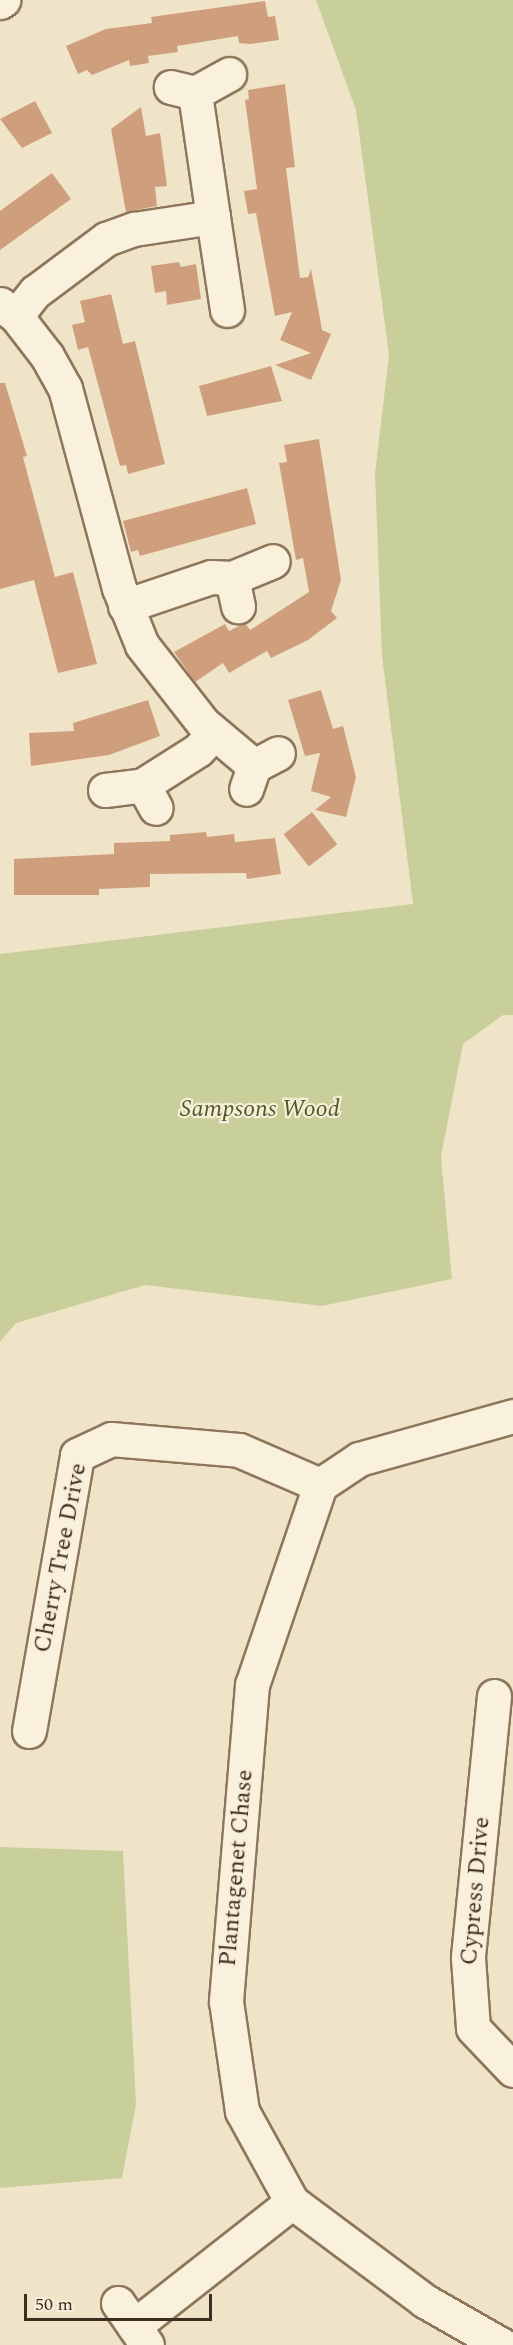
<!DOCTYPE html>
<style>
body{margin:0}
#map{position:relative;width:513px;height:2345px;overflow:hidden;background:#f0e4c8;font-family:Spectral,serif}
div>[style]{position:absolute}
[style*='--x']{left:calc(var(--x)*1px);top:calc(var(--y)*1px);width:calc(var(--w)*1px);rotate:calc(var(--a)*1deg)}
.green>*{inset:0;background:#c9cf9b}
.building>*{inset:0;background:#cf9f7d;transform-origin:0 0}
.roads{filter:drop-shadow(2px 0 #8d765c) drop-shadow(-2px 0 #8d765c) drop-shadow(0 2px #8d765c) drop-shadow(0 -2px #8d765c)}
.minor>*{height:33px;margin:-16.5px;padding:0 16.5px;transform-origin:16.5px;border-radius:16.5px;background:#faf1dc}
span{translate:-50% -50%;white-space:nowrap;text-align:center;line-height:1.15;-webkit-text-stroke:4.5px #f7eed8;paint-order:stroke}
.park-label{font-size:24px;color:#4d5a26;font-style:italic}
.street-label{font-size:24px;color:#3d2e20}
.scale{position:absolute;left:24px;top:2294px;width:188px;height:27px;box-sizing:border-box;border:3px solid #3d2e20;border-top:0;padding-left:8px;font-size:18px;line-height:21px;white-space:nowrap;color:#3d2e20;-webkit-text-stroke:4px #f7eed8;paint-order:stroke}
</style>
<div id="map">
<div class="green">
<i style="clip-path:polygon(316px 0,513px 0,513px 1015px,503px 1015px,463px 1044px,441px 1156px,452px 1279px,322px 1306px,145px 1285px,16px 1323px,0 1342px,0 954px,413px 904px,382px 656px,375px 473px,389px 355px,356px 110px)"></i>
<i style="clip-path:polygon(0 1847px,123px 1851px,136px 2104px,122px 2178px,0 2188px)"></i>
</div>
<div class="building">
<i style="clip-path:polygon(265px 1px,268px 17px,275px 16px,279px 40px,250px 44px,239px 43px,238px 36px,177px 46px,178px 52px,148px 56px,149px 63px,130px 66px,129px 60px,92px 75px,87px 70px,78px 74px,66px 46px,106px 29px,152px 23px,151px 17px)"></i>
<i style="clip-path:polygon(285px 84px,295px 167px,286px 168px,300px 278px,308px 277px,311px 269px,322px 330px,331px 334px,311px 380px,275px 365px,311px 353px,280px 340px,292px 312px,275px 316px,256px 213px,248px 214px,244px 191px,257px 189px,245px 100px,249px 99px,248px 90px)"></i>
<i style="clip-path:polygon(35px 101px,52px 133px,22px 148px,0 119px)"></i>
<i style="clip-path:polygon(141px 107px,146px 136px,160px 133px,167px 186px,155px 187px,157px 206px,126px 212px,111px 129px)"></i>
<i style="clip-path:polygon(52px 173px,71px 199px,0 250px,0 211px)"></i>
<i style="clip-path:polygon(179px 262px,181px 267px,196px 264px,201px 299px,167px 305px,166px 291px,155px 293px,151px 266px)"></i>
<i style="clip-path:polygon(111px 294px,123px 344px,135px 341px,165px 464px,128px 474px,126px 465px,120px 466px,88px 347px,78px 350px,72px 325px,85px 322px,80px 301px)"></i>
<i style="clip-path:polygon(271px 366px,282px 401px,207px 416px,199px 386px)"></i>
<i style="clip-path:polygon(0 383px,5px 383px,27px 456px,23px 457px,55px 577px,73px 572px,97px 664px,58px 673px,34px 580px,0 589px)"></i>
<i style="clip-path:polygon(319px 439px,341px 580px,331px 611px,337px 618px,308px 640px,271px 658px,267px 651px,229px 673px,223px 663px,195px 682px,174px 652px,225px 624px,229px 631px,245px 623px,250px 630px,309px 592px,303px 558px,296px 560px,279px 463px,287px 462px,284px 445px)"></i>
<i style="clip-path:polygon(247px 488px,256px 524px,140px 556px,138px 550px,131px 552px,123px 521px)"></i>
<i style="clip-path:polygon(321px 690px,333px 729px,343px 726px,356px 777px,346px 817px,315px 810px,331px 797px,311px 791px,320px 753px,305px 756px,288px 700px)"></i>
<i style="clip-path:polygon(148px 700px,160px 736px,109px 755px,31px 766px,29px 733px,74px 731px,73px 723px)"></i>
<i style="left:312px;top:812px;width:41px;height:36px;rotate:52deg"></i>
<i style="clip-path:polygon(206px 832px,207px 837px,234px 834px,235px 842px,275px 838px,281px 874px,247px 879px,246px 873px,150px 874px,150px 887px,99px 889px,99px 895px,14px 895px,14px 859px,114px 854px,114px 843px,170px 841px,170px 835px)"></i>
</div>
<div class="roads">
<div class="minor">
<i style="--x:0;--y:2;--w:4;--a:-34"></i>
<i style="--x:195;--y:93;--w:39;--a:-29"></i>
<i style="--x:213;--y:217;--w:94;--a:81.4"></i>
<i style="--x:0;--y:304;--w:20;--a:37"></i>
<i style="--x:16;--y:316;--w:51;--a:52.2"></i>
<i style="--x:47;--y:356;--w:37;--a:61"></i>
<i style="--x:65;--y:388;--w:207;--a:74.9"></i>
<i style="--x:119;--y:588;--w:61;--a:68"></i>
<i style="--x:142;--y:645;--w:99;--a:52"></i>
<i style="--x:203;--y:723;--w:67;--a:40.1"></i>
<i style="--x:254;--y:766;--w:24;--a:109"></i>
<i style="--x:16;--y:316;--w:31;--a:-52"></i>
<i style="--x:35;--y:292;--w:89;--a:-36.7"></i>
<i style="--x:106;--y:239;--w:30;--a:-20"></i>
<i style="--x:134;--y:229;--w:80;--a:-8.6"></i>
<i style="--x:213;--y:217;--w:125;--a:-98.3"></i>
<i style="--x:195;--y:93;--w:25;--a:-166"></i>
<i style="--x:232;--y:578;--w:29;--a:78"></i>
<i style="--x:125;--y:606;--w:91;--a:-18.6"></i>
<i style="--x:211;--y:577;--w:21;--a:3"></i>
<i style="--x:232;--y:578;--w:44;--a:-22.5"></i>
<i style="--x:254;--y:766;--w:27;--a:-28"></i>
<i style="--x:143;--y:785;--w:26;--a:61"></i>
<i style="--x:105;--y:790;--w:38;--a:-7"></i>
<i style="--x:143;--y:785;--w:65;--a:-32.5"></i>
<i style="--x:198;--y:750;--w:23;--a:-47"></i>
<i style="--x:494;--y:1696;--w:263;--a:95.7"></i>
<i style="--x:468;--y:1958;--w:70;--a:85.9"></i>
<i style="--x:473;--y:2028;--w:58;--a:46.4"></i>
<i style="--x:29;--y:1731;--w:280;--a:-80.1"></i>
<i style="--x:77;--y:1455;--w:38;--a:-25"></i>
<i style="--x:111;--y:1439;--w:128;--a:4.9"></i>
<i style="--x:239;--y:1450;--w:88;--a:23.4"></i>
<i style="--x:118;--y:2303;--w:51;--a:55.4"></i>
<i style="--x:134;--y:2326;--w:201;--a:-38.1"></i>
<i style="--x:502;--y:2345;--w:89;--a:-150.3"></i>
<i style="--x:425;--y:2301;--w:166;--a:-143.3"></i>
<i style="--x:292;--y:2202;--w:104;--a:-118.8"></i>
<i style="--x:242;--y:2111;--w:111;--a:-98.3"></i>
<i style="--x:226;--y:2001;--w:317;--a:-85.3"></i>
<i style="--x:252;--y:1685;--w:211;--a:-71.2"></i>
<i style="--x:320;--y:1485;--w:47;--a:-33.7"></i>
<i style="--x:359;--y:1459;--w:160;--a:-15.6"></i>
</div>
</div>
<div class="park-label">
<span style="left:260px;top:1110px">Sampsons Wood</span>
</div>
<div class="street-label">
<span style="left:61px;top:1558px;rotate:-79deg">Cherry Tree Drive</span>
<span style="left:237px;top:1868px;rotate:-85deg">Plantagenet Chase</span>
<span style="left:476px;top:1891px;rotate:-85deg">Cypress Drive</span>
</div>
<div class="scale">50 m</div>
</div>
